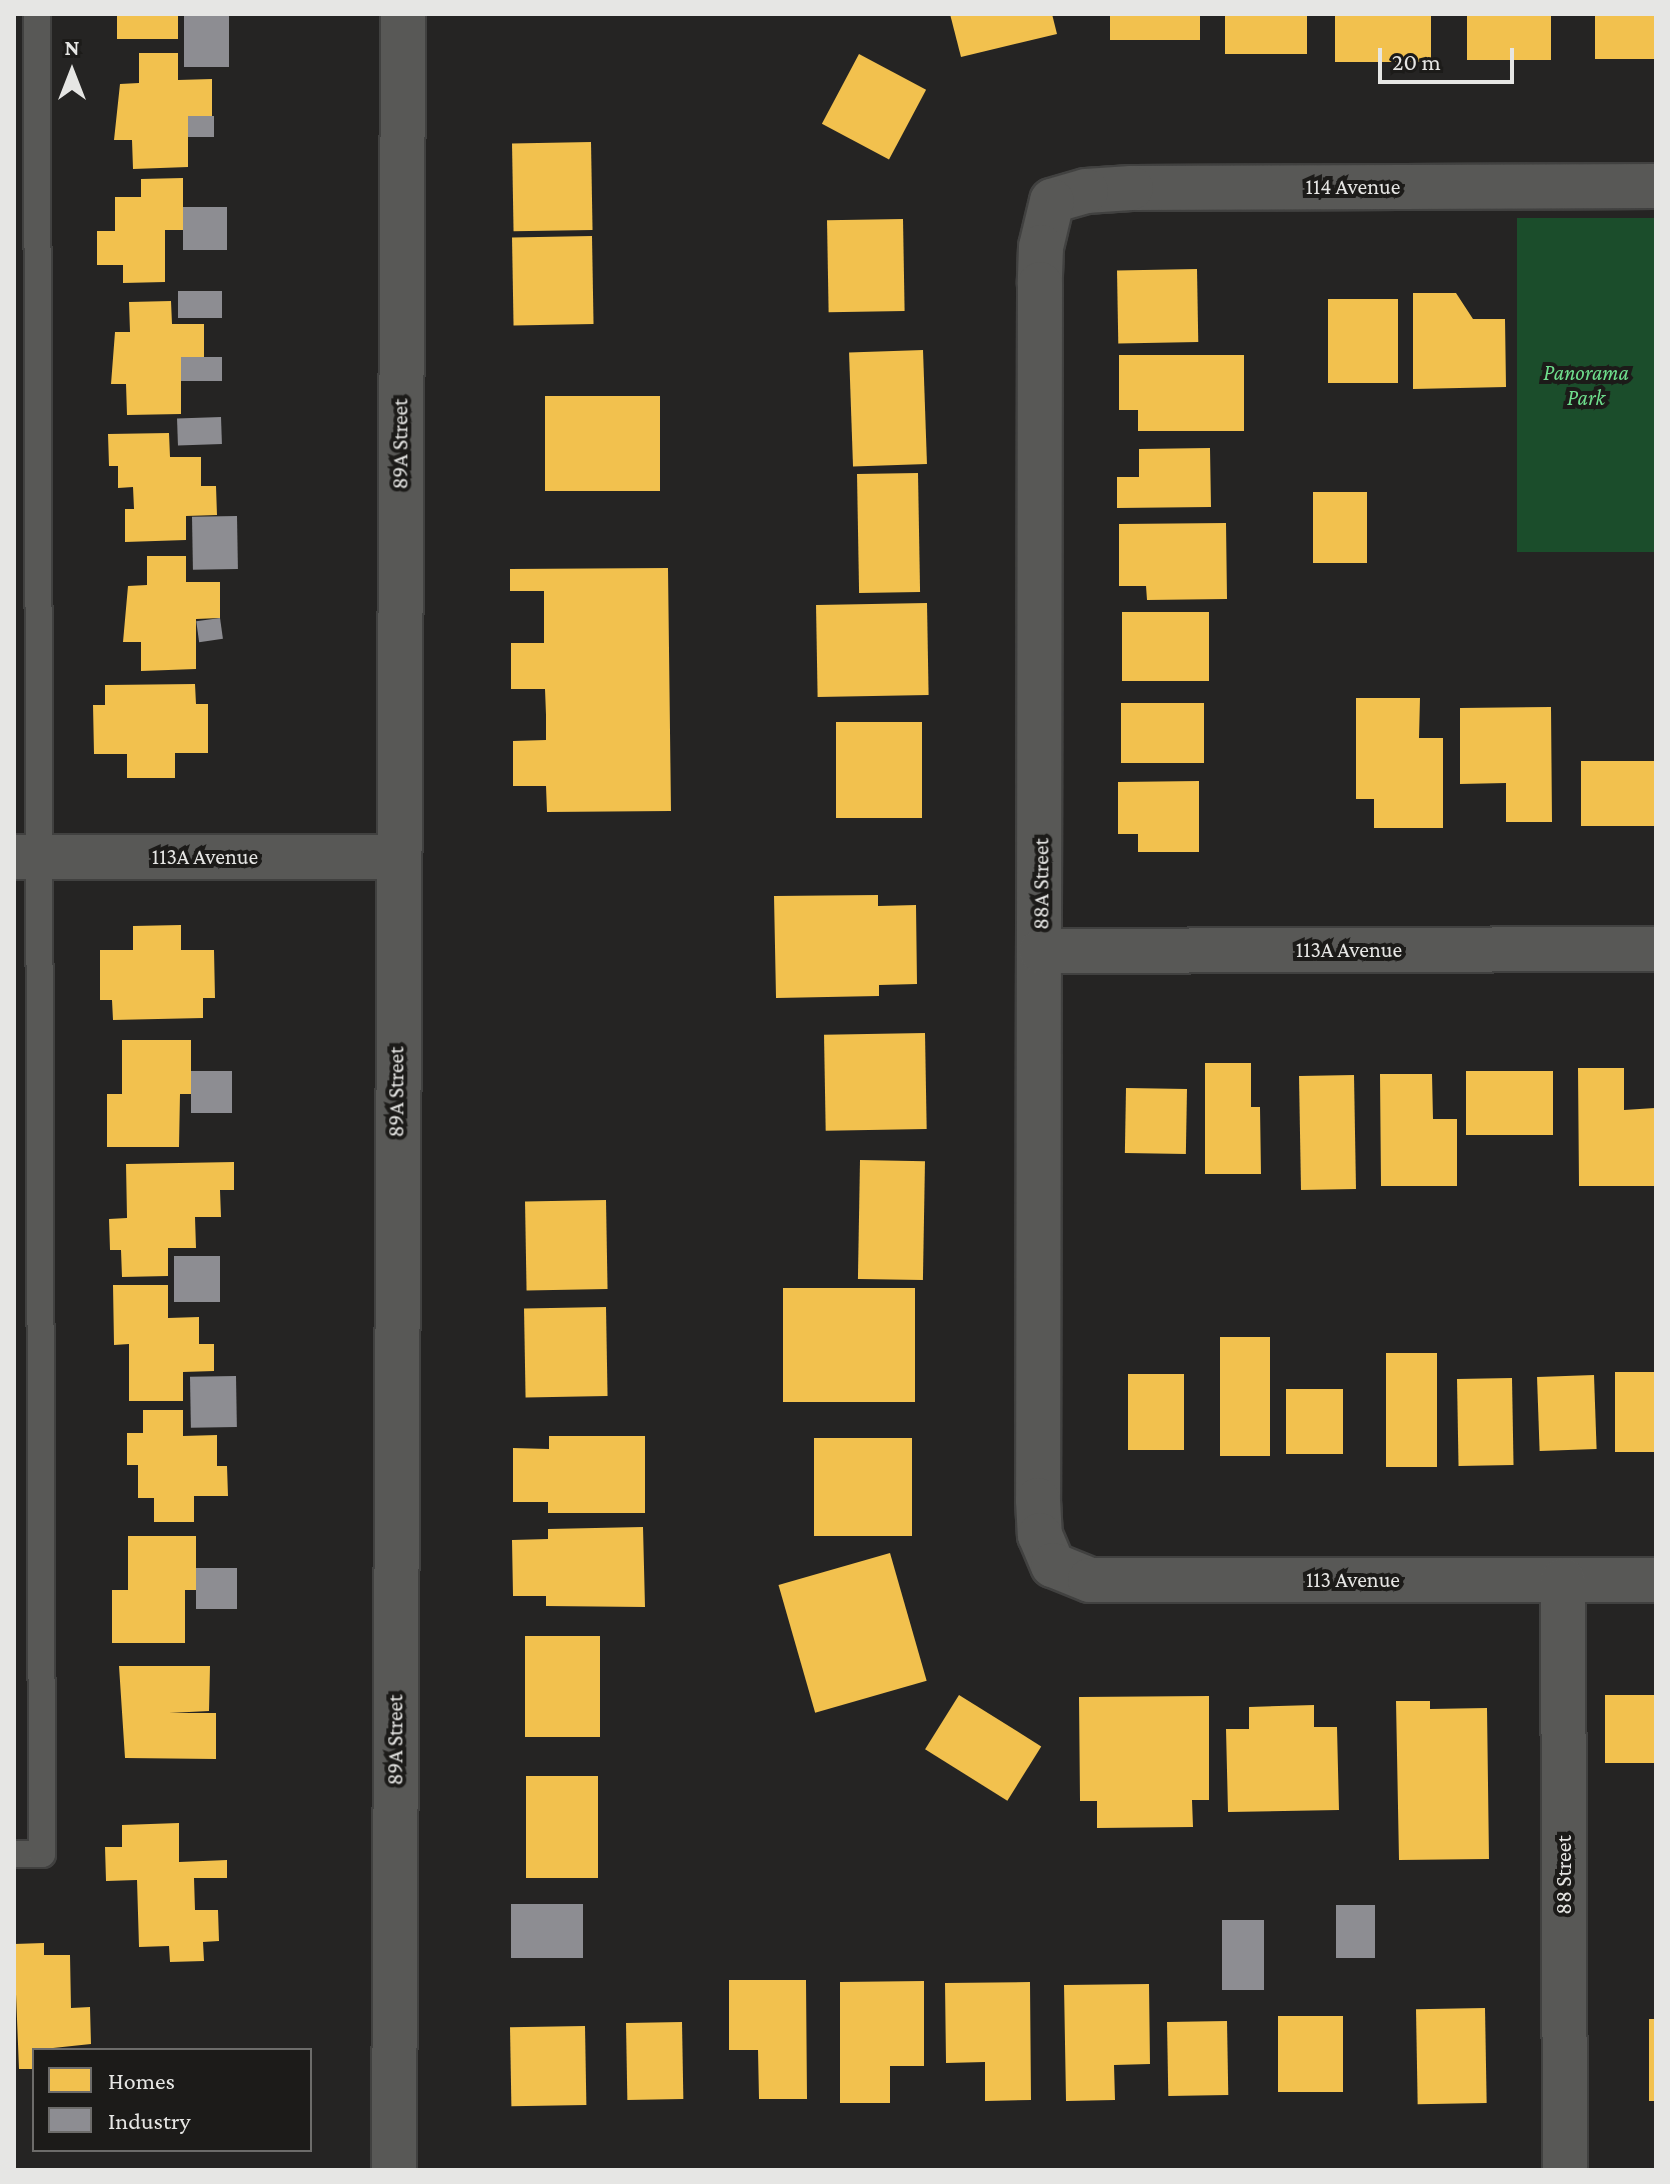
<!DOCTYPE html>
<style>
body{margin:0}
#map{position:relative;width:1670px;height:2184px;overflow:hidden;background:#252423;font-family:"Crimson Pro",serif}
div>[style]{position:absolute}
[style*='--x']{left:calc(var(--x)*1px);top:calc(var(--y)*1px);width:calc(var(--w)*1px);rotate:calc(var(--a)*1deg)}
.green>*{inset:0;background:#1b4d2b;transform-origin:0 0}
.homes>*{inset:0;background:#f2c14e;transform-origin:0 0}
.industry>*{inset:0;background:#8d8d92;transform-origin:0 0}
.roads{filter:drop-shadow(2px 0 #414140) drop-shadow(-2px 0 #414140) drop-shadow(0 2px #414140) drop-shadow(0 -2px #414140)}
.service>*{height:26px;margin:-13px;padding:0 13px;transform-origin:13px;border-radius:13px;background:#585856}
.minor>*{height:44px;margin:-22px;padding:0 22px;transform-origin:22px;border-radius:22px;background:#585856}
span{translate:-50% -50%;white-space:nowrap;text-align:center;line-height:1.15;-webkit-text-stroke:8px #1c1b19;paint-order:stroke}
.street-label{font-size:22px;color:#e6e6e4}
.park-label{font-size:22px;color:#6fdf8d;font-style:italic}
.frame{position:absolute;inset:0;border:16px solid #e6e6e4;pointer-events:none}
.legend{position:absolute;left:32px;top:2048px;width:280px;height:104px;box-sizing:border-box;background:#1c1b19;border:2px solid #6d6c6a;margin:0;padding:10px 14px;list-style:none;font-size:24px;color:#e6e6e4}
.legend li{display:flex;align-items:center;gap:16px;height:40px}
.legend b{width:40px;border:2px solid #6d6c6a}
.north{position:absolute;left:32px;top:32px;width:80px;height:80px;-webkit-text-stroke:6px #1c1b19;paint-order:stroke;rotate:0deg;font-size:22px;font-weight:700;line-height:32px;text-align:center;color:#e6e6e4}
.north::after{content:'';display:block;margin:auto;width:28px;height:36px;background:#e6e6e4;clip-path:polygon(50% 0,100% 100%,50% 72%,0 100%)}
.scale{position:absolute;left:1378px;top:48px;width:136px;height:36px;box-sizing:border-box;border:4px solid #e6e6e4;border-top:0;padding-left:10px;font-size:24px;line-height:28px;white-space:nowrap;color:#e6e6e4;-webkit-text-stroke:6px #1c1b19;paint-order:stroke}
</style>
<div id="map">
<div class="green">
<i style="left:1517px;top:218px;width:139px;height:334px"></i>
</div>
<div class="homes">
<i style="left:117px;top:14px;width:61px;height:25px"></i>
<i style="clip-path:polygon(950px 14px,1052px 14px,1057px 34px,961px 57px)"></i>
<i style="left:1110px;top:14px;width:90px;height:26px"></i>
<i style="left:1225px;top:14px;width:82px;height:40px"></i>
<i style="left:1335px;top:14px;width:96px;height:48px"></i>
<i style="left:1467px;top:14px;width:84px;height:46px"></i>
<i style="left:1595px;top:14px;width:61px;height:45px"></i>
<i style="clip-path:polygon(139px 53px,178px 53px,178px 80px,212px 79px,212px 116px,188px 116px,188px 167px,133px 169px,132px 140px,114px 140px,120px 84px,139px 83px)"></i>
<i style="left:859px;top:54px;width:76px;height:79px;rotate:28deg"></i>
<i style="left:591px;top:142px;width:88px;height:79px;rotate:89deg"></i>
<i style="clip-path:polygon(183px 178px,183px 230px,165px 230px,165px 282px,123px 283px,123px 265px,97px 265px,97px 231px,115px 231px,115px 197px,141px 197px,141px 179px)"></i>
<i style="left:903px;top:219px;width:92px;height:76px;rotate:89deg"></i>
<i style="left:592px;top:236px;width:88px;height:80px;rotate:89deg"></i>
<i style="left:1197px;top:269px;width:73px;height:80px;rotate:89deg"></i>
<i style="clip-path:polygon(1413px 293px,1456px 293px,1473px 319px,1505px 319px,1506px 387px,1413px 389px)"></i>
<i style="left:1328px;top:299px;width:70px;height:84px"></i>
<i style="clip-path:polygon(171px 301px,172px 324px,204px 324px,204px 357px,181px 357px,181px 414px,127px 415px,126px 384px,111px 384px,115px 332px,130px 332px,129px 302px)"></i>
<i style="left:923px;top:350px;width:114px;height:74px;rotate:88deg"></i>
<i style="clip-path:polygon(1119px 355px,1244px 355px,1244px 431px,1138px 431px,1138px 410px,1119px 410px)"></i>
<i style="left:545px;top:396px;width:115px;height:95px"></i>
<i style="clip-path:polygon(169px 433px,170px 457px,201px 457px,201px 486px,216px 486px,217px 515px,186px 516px,186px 540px,125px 542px,125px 509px,134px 509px,133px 487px,118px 488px,118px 466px,109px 466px,108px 434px)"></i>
<i style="clip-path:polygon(1210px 448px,1211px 507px,1117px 508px,1117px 477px,1139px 477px,1139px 449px)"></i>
<i style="left:918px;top:473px;width:119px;height:61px;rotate:89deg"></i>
<i style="left:1313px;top:492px;width:54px;height:71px"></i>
<i style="clip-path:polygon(1226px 523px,1227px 599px,1147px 600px,1146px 586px,1119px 586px,1119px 524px)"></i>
<i style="clip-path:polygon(147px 556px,186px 556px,186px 582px,220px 582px,220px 618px,196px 619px,196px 669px,141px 671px,141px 642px,123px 642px,128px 586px,147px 585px)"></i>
<i style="clip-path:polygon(668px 568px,671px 811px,547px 812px,546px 786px,513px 786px,513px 741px,546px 740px,546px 715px,545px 689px,511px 689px,511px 643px,544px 643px,544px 591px,510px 591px,510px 569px)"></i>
<i style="left:927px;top:603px;width:92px;height:111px;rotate:89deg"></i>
<i style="left:1209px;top:612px;width:69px;height:87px;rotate:90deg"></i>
<i style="clip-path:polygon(195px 684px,196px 704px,208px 704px,208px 753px,175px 753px,175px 778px,127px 778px,127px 754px,94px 754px,93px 705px,105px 705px,105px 685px)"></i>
<i style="clip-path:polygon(1356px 698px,1420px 698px,1419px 738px,1443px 738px,1443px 828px,1374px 828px,1374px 799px,1356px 799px)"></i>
<i style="left:1121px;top:703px;width:83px;height:60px"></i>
<i style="clip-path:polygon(1551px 707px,1552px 822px,1506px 822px,1506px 783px,1460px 784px,1460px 708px)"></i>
<i style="left:836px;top:722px;width:86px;height:96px"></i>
<i style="left:1656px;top:761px;width:65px;height:75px;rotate:90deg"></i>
<i style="clip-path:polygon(1199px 781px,1199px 852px,1138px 852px,1138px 834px,1118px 834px,1118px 782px)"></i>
<i style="clip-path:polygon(878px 895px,878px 906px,916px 905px,917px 984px,879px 985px,879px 996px,776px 998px,774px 896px)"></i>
<i style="clip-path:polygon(181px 925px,181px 950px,214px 950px,215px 998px,203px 998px,203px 1018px,113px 1020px,112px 1000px,100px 1000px,100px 950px,133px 950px,133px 926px)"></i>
<i style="left:925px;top:1033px;width:96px;height:101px;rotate:89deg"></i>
<i style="clip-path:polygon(122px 1040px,191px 1040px,191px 1094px,180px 1094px,179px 1147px,107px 1147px,107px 1094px,122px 1094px)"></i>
<i style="clip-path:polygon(1205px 1063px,1251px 1063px,1251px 1107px,1260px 1107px,1261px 1174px,1205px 1174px)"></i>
<i style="clip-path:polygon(1578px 1068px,1624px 1068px,1624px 1110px,1655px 1108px,1656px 1186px,1579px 1186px)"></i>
<i style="left:1466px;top:1071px;width:87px;height:64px"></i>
<i style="clip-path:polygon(1380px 1074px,1432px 1074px,1433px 1119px,1457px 1119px,1457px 1186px,1381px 1186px)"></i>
<i style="left:1354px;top:1075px;width:114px;height:55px;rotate:89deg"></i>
<i style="left:1126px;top:1088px;width:61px;height:65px;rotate:1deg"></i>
<i style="left:860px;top:1160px;width:65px;height:119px;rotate:1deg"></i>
<i style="clip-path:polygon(234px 1162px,234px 1190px,220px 1190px,221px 1217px,195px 1217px,196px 1248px,168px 1248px,168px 1276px,122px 1277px,121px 1250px,110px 1250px,109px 1219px,127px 1218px,126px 1164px)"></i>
<i style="left:606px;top:1200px;width:89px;height:81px;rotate:89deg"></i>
<i style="clip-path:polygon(113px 1285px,168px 1285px,168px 1318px,199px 1317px,199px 1344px,214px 1344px,214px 1371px,183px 1372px,183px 1401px,129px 1401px,129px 1344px,114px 1345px)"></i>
<i style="left:915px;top:1288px;width:114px;height:132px;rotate:90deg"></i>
<i style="left:606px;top:1307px;width:89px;height:82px;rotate:89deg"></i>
<i style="left:1220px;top:1337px;width:50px;height:119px"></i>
<i style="left:1386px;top:1353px;width:51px;height:114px"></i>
<i style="left:1615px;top:1372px;width:41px;height:80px"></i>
<i style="left:1128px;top:1374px;width:56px;height:76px"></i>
<i style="left:1594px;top:1375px;width:74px;height:57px;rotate:88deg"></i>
<i style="left:1512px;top:1378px;width:87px;height:55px;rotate:89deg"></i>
<i style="left:1286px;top:1389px;width:57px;height:65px"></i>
<i style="clip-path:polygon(143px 1410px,183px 1410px,183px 1436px,217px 1435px,217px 1466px,227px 1466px,228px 1496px,194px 1496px,194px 1522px,154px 1522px,154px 1498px,138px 1498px,138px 1465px,127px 1465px,127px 1433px,143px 1433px)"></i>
<i style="clip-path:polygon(549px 1436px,645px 1436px,645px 1513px,548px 1513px,548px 1502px,513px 1502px,513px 1448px,549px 1449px)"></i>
<i style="left:912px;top:1438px;width:98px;height:98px;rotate:90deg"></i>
<i style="clip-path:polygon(643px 1527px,645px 1607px,546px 1606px,546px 1596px,513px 1596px,512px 1540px,548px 1539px,548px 1529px)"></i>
<i style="clip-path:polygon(128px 1536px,196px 1536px,196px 1590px,185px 1590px,185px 1643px,112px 1643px,112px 1590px,128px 1590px)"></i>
<i style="left:890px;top:1553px;width:133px;height:116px;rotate:74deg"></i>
<i style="left:525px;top:1636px;width:75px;height:101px"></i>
<i style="clip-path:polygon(119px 1666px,210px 1666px,209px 1711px,169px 1713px,216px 1713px,216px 1759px,125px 1758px)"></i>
<i style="left:959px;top:1695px;width:97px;height:64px;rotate:32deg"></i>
<i style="left:1605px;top:1695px;width:51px;height:68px"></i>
<i style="clip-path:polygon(1209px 1696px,1209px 1800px,1192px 1800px,1193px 1827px,1097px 1828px,1097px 1801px,1080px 1801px,1079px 1697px)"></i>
<i style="clip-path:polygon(1396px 1701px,1430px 1701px,1430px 1709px,1487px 1708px,1489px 1859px,1399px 1860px)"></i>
<i style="clip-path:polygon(1314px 1705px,1314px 1727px,1337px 1727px,1339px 1810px,1228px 1812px,1226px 1729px,1249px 1729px,1249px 1707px)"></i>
<i style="left:526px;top:1776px;width:72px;height:102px"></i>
<i style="clip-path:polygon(179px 1823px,179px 1862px,227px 1860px,227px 1878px,194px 1878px,195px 1910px,218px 1910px,219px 1941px,203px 1942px,204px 1961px,170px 1962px,169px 1946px,139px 1947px,137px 1880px,106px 1881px,105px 1847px,122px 1847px,122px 1825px)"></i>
<i style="clip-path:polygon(44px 1943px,44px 1955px,70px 1955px,71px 2008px,90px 2007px,91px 2044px,34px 2050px,34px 2069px,19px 2069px,14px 1944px)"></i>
<i style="clip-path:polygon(729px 1980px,806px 1980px,807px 2099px,759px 2099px,758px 2050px,729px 2050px)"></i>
<i style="clip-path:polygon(924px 1981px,924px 2066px,890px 2066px,890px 2103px,840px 2103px,840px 1982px)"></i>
<i style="clip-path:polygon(1030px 1982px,1031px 2100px,985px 2101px,985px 2062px,946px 2063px,945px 1983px)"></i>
<i style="clip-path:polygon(1149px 1984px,1150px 2064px,1114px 2065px,1115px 2100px,1066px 2101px,1064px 1985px)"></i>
<i style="left:1485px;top:2008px;width:95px;height:69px;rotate:89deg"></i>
<i style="left:1278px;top:2016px;width:65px;height:76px"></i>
<i style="left:1649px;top:2019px;width:7px;height:82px"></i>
<i style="left:1227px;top:2021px;width:74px;height:60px;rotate:89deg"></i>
<i style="left:682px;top:2022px;width:77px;height:56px;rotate:89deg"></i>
<i style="left:585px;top:2026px;width:79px;height:75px;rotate:89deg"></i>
</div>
<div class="industry">
<i style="left:184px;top:14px;width:45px;height:53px"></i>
<i style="left:188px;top:116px;width:26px;height:21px"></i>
<i style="left:227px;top:207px;width:43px;height:44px;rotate:90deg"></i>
<i style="left:178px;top:291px;width:44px;height:27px"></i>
<i style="left:181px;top:357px;width:41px;height:24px"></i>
<i style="left:221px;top:417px;width:27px;height:44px;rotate:88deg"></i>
<i style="left:237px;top:516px;width:53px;height:45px;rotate:89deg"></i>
<i style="left:220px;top:618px;width:21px;height:24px;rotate:82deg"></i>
<i style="left:191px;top:1071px;width:41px;height:42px"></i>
<i style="left:174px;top:1256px;width:46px;height:46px"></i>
<i style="left:236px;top:1376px;width:51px;height:46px;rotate:89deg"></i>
<i style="left:196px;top:1568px;width:41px;height:41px"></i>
<i style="left:511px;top:1904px;width:72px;height:54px"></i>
<i style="left:1336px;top:1905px;width:39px;height:53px"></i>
<i style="left:1222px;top:1920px;width:42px;height:70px"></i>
</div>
<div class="roads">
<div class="service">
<i style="--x:14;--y:1854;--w:28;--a:0"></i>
<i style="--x:42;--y:1854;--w:1840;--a:-90.16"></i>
</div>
<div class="minor">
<i style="--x:1656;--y:186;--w:525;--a:179.78"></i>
<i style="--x:1131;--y:188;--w:45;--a:176.2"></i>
<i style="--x:1086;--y:191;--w:35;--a:164"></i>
<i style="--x:1052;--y:201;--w:47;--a:103.4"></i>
<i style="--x:1041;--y:247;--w:37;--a:92"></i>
<i style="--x:1040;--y:284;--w:1216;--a:90.09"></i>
<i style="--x:1038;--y:1500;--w:35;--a:87"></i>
<i style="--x:1040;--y:1535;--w:33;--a:67"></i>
<i style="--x:1053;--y:1565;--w:40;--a:22"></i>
<i style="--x:1090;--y:1580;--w:566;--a:0"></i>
<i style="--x:14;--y:857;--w:382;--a:0"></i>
<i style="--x:1041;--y:951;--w:615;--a:-0.19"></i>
<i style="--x:1563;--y:1580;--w:590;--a:89.81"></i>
<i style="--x:394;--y:2170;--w:2156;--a:-89.76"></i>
</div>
</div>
<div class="street-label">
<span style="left:1353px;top:187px">114 Avenue</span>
<span style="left:400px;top:444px;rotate:-90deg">89A Street</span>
<span style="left:205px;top:857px">113A Avenue</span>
<span style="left:1041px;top:884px;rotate:-90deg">88A Street</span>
<span style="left:1349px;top:950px">113A Avenue</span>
<span style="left:396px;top:1092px;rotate:-90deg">89A Street</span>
<span style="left:1353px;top:1580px">113 Avenue</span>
<span style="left:395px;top:1740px;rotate:-90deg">89A Street</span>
<span style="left:1564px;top:1875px;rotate:-90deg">88 Street</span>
</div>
<div class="park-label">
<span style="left:1586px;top:385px">Panorama<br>Park</span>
</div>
<div class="frame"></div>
<ul class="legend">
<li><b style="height:22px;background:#f2c14e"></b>Homes</li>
<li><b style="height:22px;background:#8d8d92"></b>Industry</li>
</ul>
<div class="north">N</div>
<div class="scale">20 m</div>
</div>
